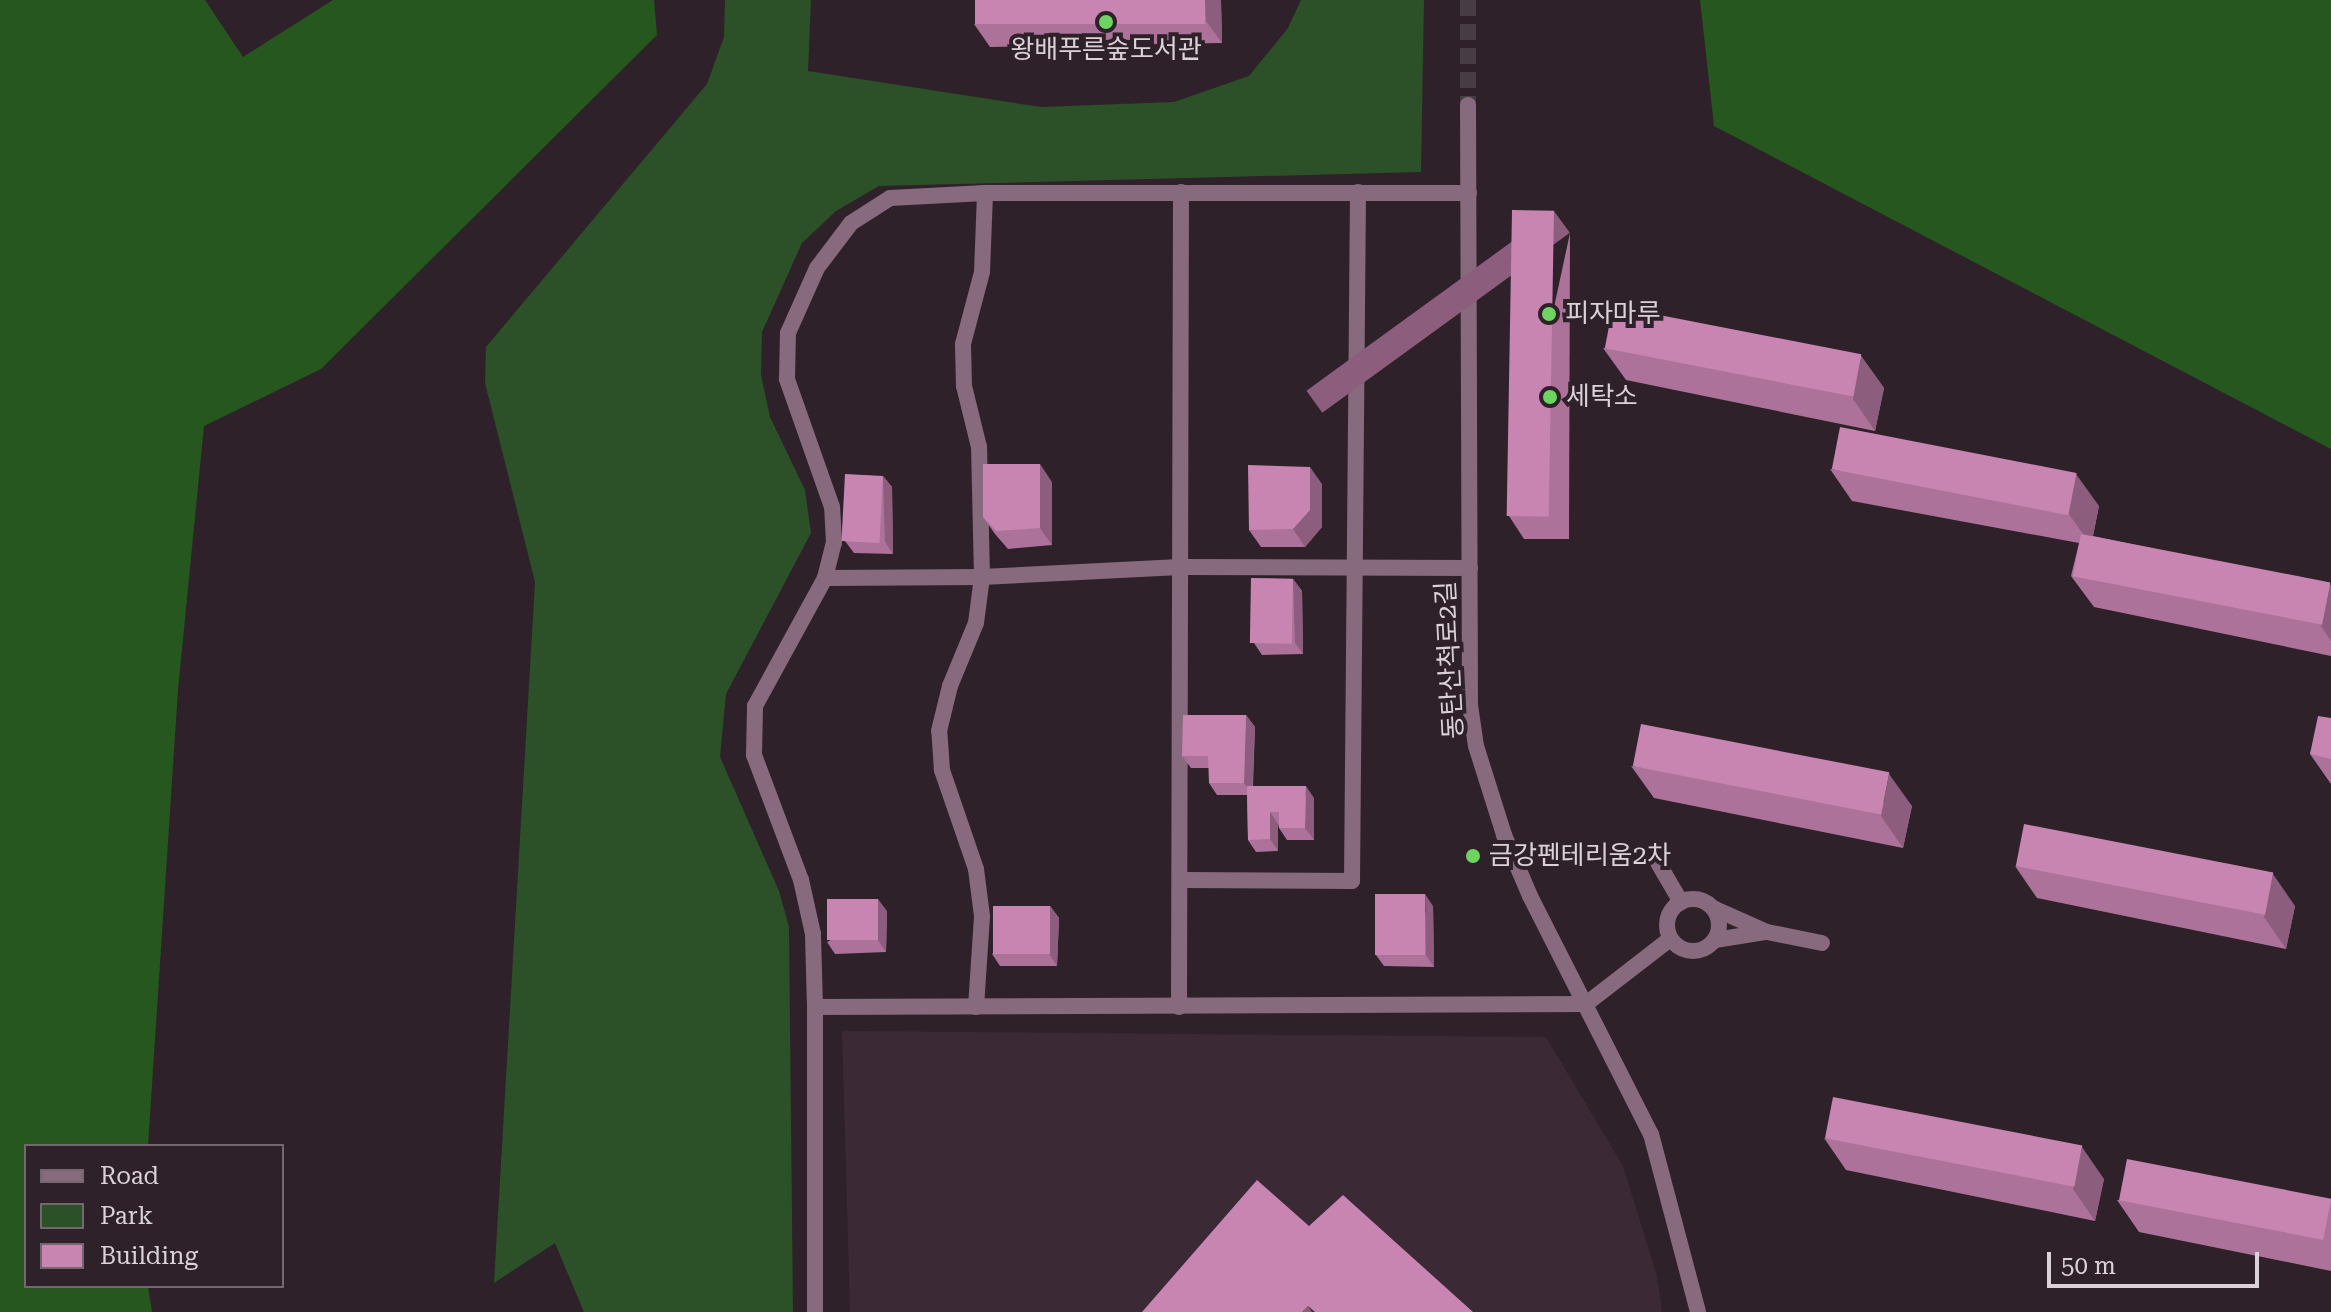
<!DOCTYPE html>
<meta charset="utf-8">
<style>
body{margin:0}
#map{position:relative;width:2331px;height:1312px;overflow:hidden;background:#2e212a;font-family:"Roboto Serif","Noto Sans KR",serif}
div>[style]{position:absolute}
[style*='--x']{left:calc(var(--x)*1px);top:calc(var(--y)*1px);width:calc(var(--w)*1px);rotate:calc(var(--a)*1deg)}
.built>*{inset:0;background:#3c2936}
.green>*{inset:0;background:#2c5128}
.forest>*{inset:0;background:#25571f}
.tertiary-tunnel>*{height:16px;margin-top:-8px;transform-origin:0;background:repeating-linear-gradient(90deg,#483c44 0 16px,transparent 0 24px)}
.minor>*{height:16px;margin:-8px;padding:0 8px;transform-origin:8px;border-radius:8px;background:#876a7d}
.minor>.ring{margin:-8px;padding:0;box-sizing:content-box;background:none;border:16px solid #876a7d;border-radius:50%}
.tertiary>*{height:16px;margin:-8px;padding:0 8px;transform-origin:8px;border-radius:8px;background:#876a7d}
.wall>*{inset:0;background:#ac7299}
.shaded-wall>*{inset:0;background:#8c5d7d;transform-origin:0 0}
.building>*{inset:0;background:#c885b2;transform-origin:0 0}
.dots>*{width:22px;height:22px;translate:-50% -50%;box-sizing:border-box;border:4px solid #2e212a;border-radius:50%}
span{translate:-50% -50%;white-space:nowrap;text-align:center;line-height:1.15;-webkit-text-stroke:8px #2e212a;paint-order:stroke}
.poi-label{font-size:26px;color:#dbd2d8}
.left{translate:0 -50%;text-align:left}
.street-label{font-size:26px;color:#dbd2d8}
.legend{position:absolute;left:24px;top:1144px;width:260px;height:144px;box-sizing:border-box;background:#2e212a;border:2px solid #736870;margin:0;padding:10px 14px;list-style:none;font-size:24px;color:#dbd2d8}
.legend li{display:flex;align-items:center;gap:16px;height:40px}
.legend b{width:40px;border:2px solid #736870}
.scale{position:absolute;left:2047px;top:1252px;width:212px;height:36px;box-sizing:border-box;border:4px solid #dbd2d8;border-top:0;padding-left:10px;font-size:24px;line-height:28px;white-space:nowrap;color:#dbd2d8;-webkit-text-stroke:6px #2e212a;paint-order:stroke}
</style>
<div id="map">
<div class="built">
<i style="clip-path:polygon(842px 1031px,1546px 1037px,1623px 1166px,1657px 1276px,1662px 1312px,850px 1312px)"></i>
</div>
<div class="green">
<i style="clip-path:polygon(725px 0,811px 0,808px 71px,1041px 107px,1174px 102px,1249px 76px,1288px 28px,1301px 0,1424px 0,1421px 172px,879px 186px,836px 211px,802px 243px,762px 332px,761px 375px,770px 417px,805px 490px,811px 533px,726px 694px,720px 757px,779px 891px,789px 927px,793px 1312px,584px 1312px,555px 1243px,494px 1283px,535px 582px,485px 383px,486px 347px,707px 84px,724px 37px)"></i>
</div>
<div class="forest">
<i style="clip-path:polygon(0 0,205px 0,243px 57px,333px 0,654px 0,657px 35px,321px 369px,204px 426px,178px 690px,148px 1146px,26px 1146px,26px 1286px,148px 1286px,152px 1312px,0 1312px)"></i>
<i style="clip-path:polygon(1700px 0,2331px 0,2331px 449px,1714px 126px)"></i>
</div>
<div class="tertiary-tunnel">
<i style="--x:1468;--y:0;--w:105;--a:90"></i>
</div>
<div class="minor">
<i style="--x:825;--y:578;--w:36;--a:-76"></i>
<i style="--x:834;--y:543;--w:36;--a:-93"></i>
<i style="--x:832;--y:507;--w:136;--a:-109.4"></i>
<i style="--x:787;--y:379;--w:46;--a:-88.8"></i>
<i style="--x:788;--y:333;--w:71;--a:-66"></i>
<i style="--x:817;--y:268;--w:56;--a:-52.9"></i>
<i style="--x:851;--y:223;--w:46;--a:-32.7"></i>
<i style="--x:890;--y:198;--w:95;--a:-3"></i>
<i style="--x:1657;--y:861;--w:48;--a:59.7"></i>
<i style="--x:1183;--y:880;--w:169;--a:0.3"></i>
<i style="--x:1352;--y:881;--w:689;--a:-89.5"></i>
<i class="ring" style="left:1667px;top:899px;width:36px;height:36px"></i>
<i style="--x:1713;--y:908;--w:59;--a:24"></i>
<i style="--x:1767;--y:932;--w:56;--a:11.3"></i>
<i style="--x:1715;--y:940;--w:52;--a:-8.9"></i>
<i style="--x:815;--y:1007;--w:73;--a:-91.6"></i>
<i style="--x:813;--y:934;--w:55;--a:-102.5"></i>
<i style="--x:801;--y:880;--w:134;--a:-110.6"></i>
<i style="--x:754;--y:755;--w:49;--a:-88.8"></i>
<i style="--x:755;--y:706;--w:146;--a:-61.3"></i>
<i style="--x:825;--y:578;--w:157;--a:-0.4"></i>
<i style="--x:982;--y:577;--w:130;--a:-91.3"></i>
<i style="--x:979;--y:447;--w:63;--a:-103.8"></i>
<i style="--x:964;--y:386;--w:42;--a:-91.4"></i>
<i style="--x:963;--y:344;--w:74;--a:-75.2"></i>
<i style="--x:982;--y:272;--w:79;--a:-87.8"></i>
<i style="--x:985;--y:193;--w:484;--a:0"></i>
<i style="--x:976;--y:1007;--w:91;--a:-86.2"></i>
<i style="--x:982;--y:916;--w:47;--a:-97.3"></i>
<i style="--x:976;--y:869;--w:105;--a:-109"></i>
<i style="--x:942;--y:770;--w:39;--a:-94"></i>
<i style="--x:939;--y:731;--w:46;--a:-76.3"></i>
<i style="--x:950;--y:686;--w:68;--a:-67.6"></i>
<i style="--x:976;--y:623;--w:46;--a:-82.6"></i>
<i style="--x:982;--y:577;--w:198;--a:-2.9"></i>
<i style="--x:1180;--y:567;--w:290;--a:0.2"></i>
<i style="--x:1179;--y:1007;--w:815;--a:-89.86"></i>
<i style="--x:815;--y:1312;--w:305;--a:-90"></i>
<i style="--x:815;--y:1007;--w:771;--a:-0.22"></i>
<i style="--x:1586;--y:1004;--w:106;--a:-37.7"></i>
</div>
<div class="tertiary">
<i style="--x:1468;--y:105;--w:600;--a:89.81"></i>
<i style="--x:1470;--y:705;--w:41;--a:81.7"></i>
<i style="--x:1476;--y:746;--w:93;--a:72.5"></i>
<i style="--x:1504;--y:835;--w:66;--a:66.9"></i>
<i style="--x:1530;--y:896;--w:267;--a:63.1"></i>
<i style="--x:1651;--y:1134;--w:184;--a:75.2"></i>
</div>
<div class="wall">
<i style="clip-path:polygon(1221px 0,1222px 43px,990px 47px,974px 24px)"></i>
<i style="clip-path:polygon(1570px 233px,1569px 539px,1524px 539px,1509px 516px)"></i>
<i style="clip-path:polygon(1603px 348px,1861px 356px,1884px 388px,1875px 431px,1626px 380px)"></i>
<i style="clip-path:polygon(1830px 469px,2099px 506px,2093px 536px,2331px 586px,2331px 656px,2094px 607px,2071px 576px,2079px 543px,1852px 501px)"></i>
<i style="clip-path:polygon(883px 476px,892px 487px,893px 554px,854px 553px,845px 541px)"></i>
<i style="clip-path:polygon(1052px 482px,1052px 545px,1008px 549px,995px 534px,983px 517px)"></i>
<i style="clip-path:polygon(1322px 484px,1322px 527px,1305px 547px,1261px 547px,1249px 530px)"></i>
<i style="clip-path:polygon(1293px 579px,1302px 591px,1303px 654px,1262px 655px,1254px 643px)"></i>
<i style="clip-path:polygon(1246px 715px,1255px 727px,1253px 786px,1314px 798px,1314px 840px,1287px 840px,1279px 828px,1278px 824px,1278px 851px,1256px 852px,1248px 840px,1247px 795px,1217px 795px,1209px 783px,1209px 768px,1191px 768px,1182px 756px)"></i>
<i style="clip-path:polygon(2331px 718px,2331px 784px,2310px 754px)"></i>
<i style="clip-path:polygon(1631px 766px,1912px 806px,1903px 848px,1654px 798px)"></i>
<i style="clip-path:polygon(2015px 866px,2295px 906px,2286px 949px,2037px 898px)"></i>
<i style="clip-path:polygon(1050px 906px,1059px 918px,1057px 966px,1000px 966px,992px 954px)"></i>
<i style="clip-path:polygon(1433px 906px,1434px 967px,1384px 966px,1376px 955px)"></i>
<i style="clip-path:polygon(887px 911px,886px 952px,835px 954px,827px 942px)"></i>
<i style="clip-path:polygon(1824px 1138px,2104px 1179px,2095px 1221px,1846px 1170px)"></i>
<i style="clip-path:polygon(2117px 1200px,2331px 1200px,2331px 1271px,2139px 1232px)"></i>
</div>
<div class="shaded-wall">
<i style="clip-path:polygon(1205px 0,1221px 0,1222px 43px,1206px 21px)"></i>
<i style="left:1554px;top:211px;width:27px;height:306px;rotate:54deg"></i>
<i style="clip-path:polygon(1861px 356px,1884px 388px,1875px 431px,1853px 399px)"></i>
<i style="clip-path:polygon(1040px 464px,1052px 482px,1052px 545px,1040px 528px)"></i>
<i style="clip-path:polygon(1310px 467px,1322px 484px,1322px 527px,1305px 547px,1293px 529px)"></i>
<i style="clip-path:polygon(2076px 474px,2099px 506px,2091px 545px,2068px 513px)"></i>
<i style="clip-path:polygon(883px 476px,892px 487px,893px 554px,885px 542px)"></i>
<i style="clip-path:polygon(1293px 579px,1302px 591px,1303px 654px,1295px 643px)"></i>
<i style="clip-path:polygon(2330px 584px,2331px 586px,2331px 641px,2321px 626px)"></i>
<i style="clip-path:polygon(1246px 715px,1255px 727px,1252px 795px,1244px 783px)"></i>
<i style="clip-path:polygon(1889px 774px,1912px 806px,1903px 848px,1881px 816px)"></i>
<i style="clip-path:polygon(1306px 786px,1314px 798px,1314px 840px,1305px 828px)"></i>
<i style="clip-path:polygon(1270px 812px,1278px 824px,1278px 851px,1270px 839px)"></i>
<i style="clip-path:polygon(2273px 874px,2295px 906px,2286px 949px,2264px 917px)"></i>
<i style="clip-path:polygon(1425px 894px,1433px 906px,1434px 967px,1426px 955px)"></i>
<i style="clip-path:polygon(878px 899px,887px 911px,886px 952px,878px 940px)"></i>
<i style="clip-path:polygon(1050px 906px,1059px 918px,1057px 966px,1049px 954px)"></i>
<i style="clip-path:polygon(2082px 1147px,2104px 1179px,2095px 1221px,2073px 1189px)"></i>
<i style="clip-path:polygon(1308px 1306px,1312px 1312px,1302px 1312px)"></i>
</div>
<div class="building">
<i style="left:975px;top:0;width:230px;height:24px"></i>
<i style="left:1512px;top:210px;width:42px;height:306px;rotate:1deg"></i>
<i style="left:1613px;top:306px;width:253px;height:43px;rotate:11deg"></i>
<i style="left:1840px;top:427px;width:241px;height:43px;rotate:11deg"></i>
<i style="clip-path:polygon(983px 464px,1040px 464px,1040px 528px,996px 531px,983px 517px)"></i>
<i style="clip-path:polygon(1248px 465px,1310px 467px,1310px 510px,1293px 529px,1249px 530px)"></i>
<i style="left:845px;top:474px;width:38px;height:67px;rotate:3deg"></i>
<i style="left:2081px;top:534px;width:254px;height:43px;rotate:11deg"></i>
<i style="left:1251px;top:578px;width:42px;height:65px;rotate:1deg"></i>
<i style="clip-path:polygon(1183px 715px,1246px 715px,1244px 783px,1209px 783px,1208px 756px,1182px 756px)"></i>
<i style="clip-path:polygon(2318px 716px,2331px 718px,2331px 759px,2310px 754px)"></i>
<i style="left:1641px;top:724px;width:253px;height:43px;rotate:11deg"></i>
<i style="clip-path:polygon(1247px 786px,1306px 786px,1305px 828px,1279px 828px,1279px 812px,1270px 812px,1270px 839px,1248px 840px)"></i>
<i style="left:2024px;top:824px;width:254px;height:43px;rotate:11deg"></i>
<i style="left:1375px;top:894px;width:50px;height:61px"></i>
<i style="left:878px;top:899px;width:41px;height:51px;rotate:90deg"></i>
<i style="left:993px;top:906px;width:57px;height:48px"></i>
<i style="left:1833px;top:1097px;width:254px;height:42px;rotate:11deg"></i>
<i style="left:2127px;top:1159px;width:208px;height:42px;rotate:11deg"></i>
<i style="clip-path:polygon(1257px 1180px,1309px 1226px,1343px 1195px,1473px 1312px,1315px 1312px,1308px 1306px,1302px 1312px,1142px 1312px)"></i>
</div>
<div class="dots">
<i style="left:1106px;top:22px;background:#6dd361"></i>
<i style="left:1549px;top:314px;background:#6dd361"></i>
<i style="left:1550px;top:397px;background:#6dd361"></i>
<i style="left:1473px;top:856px;background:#6dd361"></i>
</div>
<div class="poi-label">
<span style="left:1106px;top:50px">왕배푸른숲도서관</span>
<span class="left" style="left:1565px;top:314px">피자마루</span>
<span class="left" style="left:1566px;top:397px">세탁소</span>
<span class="left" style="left:1489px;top:856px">금강펜테리움2차</span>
</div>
<div class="street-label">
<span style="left:1450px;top:660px;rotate:-93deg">동탄산척로2길</span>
</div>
<ul class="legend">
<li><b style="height:10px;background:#876a7d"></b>Road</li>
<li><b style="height:22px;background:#2c5128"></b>Park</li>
<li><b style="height:22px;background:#c885b2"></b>Building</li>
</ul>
<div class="scale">50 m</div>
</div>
